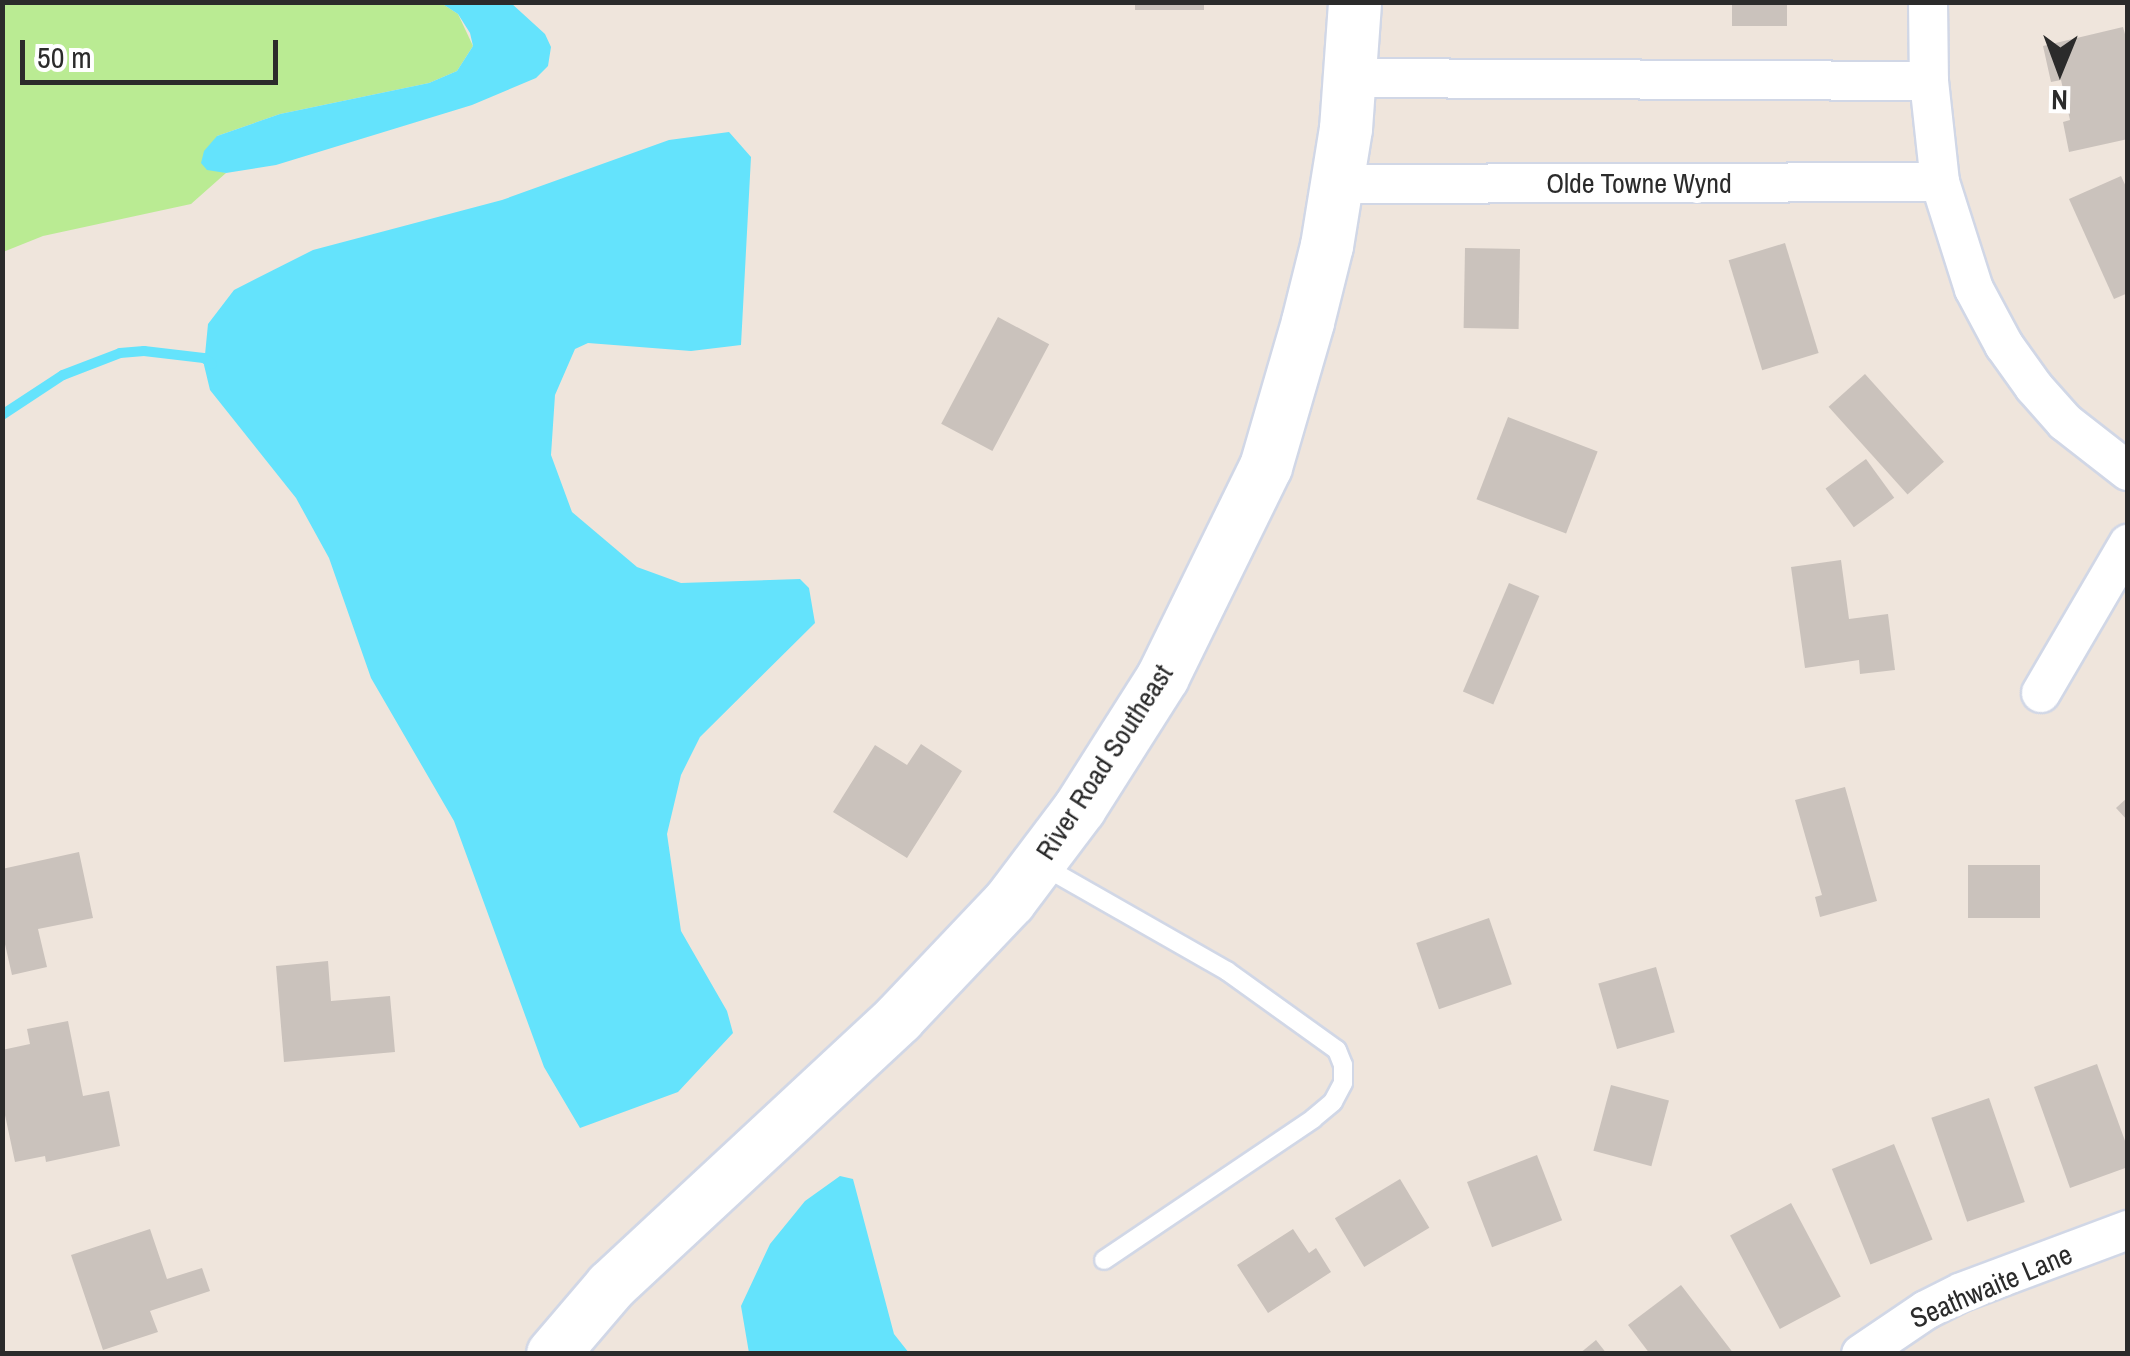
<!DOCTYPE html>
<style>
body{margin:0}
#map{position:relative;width:2130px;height:1356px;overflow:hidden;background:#efe5dc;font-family:"Archivo Narrow",sans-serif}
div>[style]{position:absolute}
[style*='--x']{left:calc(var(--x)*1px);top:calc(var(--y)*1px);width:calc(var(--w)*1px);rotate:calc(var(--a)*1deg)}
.green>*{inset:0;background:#baeb93}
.water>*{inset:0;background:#64e3fc}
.stream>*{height:10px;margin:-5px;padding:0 5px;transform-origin:5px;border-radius:5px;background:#64e3fc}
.building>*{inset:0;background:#cac2bc;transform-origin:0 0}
.roads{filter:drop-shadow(2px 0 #d1d7e6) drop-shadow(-2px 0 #d1d7e6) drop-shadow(0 2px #d1d7e6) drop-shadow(0 -2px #d1d7e6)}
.service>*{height:18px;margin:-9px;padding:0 9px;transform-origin:9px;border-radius:9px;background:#fff}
.minor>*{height:38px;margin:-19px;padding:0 19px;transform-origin:19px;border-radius:19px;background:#fff}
.secondary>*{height:52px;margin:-26px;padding:0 26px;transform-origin:26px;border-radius:26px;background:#fff}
span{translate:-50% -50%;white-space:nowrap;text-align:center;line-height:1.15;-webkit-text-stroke:10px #fff;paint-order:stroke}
.street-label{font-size:28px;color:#2b2b2b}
.frame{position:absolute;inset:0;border:5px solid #2b2b2b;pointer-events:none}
.north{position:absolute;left:2010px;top:20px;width:100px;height:100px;-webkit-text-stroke:8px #fff;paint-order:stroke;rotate:181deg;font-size:28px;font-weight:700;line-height:40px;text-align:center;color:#2b2b2b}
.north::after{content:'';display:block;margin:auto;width:35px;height:45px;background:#2b2b2b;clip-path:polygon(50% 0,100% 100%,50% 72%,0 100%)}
.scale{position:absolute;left:20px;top:40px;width:258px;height:45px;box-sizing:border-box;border:5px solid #2b2b2b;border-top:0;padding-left:12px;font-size:30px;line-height:35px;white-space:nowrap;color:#2b2b2b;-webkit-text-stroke:8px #fff;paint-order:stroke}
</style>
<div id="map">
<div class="green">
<i style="clip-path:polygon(3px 3px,441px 3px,458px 14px,473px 46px,457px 71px,429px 83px,280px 114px,217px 136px,217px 170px,226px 173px,191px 204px,43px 236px,3px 252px)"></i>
</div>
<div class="water">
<i style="clip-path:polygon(441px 3px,511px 3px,545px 34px,551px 47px,548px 66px,536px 78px,472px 105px,276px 165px,226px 173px,207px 170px,201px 163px,204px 151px,217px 136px,280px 114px,429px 83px,457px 71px,473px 46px,470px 33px,458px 14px)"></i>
<i style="clip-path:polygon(729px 132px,751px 157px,741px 345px,691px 351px,588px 343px,575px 349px,555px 395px,551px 455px,572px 512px,637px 567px,681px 583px,800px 579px,809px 588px,815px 623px,700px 737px,681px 775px,667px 834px,681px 931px,727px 1011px,733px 1033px,678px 1092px,580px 1128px,544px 1067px,454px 821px,371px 678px,329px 558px,296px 498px,210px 390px,204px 365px,208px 324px,234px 290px,313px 250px,502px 200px,669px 140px)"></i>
<i style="clip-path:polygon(840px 1176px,853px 1179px,894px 1334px,909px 1353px,749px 1353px,741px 1306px,770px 1244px,805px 1201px)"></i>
</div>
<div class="stream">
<i style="--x:2;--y:415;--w:73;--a:-33.3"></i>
<i style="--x:63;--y:375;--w:61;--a:-21.1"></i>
<i style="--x:120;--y:353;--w:24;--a:-5"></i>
<i style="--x:144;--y:351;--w:60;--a:6.7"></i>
<i style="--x:204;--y:358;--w:10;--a:37"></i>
</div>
<div class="building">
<i style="left:1135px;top:2px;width:69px;height:8px"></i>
<i style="left:1732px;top:2px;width:55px;height:24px"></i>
<i style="clip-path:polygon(2123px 27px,2128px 45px,2128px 139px,2069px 152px,2063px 122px,2070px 120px,2061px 80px,2051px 82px,2043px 46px)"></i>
<i style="clip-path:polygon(2121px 176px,2128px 191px,2128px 293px,2114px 299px,2069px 199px)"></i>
<i style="left:1785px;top:243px;width:115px;height:59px;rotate:73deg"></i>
<i style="left:1465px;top:248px;width:55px;height:80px;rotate:1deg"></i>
<i style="left:998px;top:317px;width:58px;height:121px;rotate:28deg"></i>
<i style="left:1865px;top:374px;width:118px;height:49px;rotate:48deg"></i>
<i style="left:1508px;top:417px;width:96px;height:88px;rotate:21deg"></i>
<i style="left:1866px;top:459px;width:48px;height:50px;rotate:54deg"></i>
<i style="clip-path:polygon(1841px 560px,1849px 619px,1888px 614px,1895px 670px,1860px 674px,1859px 660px,1805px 668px,1791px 567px)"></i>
<i style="left:1509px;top:583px;width:33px;height:118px;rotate:23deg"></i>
<i style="clip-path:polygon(921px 744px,962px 771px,907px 858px,833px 812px,875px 745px,907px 765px)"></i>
<i style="clip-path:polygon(1845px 787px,1877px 901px,1820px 917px,1815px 897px,1822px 895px,1795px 800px)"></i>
<i style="clip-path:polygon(2128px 797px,2128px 821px,2116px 808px)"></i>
<i style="clip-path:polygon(79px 852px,93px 918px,38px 929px,47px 967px,12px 975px,2px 931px,2px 869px)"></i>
<i style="left:2040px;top:865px;width:53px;height:72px;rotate:90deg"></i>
<i style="left:1489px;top:918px;width:70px;height:77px;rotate:71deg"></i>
<i style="clip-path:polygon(328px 961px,331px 1001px,390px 996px,395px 1052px,284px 1062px,276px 966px)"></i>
<i style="left:1656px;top:967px;width:68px;height:60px;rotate:74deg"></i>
<i style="clip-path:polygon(68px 1021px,83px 1096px,109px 1091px,120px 1146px,46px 1162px,45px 1156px,15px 1162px,2px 1101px,2px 1050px,30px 1044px,27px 1029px)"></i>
<i style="clip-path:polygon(2097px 1064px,2128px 1149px,2128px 1167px,2070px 1188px,2034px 1087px)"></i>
<i style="left:1611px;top:1085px;width:60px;height:68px;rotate:15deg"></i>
<i style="left:1989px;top:1098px;width:110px;height:61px;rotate:71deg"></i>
<i style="left:1894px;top:1144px;width:103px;height:67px;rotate:68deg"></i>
<i style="left:1537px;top:1155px;width:70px;height:75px;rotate:69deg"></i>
<i style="left:1400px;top:1179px;width:57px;height:76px;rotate:59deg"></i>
<i style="left:1791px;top:1203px;width:106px;height:69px;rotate:62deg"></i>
<i style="clip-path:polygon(150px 1229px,167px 1279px,202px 1268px,210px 1291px,150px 1311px,158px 1332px,103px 1350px,71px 1255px)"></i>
<i style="clip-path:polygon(1293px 1229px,1309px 1253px,1316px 1248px,1331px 1272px,1268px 1313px,1237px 1265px)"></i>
<i style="clip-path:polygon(1681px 1285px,1734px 1354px,1650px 1354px,1628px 1325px)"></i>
<i style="clip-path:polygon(1596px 1340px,1607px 1354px,1579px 1354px)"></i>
</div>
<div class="roads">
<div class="service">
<i style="--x:1043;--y:866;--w:212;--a:29.7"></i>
<i style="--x:1227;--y:971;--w:135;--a:35.7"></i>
<i style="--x:1337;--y:1050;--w:16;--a:68"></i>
<i style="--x:1343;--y:1065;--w:18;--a:90"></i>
<i style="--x:1343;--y:1083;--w:21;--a:118"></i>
<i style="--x:1333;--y:1102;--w:26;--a:140"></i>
<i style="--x:1313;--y:1119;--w:252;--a:146"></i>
</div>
<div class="minor">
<i style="--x:1928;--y:2;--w:79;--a:89.3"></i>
<i style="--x:1929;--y:81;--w:102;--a:83.8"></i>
<i style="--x:1940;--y:182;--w:112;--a:72.4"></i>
<i style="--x:1974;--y:289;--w:64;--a:61.8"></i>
<i style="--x:2004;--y:345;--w:52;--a:54.5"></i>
<i style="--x:2034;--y:387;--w:47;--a:48.5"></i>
<i style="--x:2065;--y:422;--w:80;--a:37.9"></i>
<i style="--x:1351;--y:78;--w:578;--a:0.3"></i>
<i style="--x:1338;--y:184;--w:602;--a:-0.19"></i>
<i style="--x:2041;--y:693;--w:173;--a:-59.7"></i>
<i style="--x:1861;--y:1354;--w:78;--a:-34.1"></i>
<i style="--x:1926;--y:1310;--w:40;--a:-26.6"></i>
<i style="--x:1962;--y:1292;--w:177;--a:-20.5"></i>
</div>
<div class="secondary">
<i style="--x:553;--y:1354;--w:89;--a:-49.5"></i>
<i style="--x:611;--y:1286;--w:393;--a:-42.9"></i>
<i style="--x:899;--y:1018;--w:161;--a:-46.5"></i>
<i style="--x:1010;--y:901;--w:116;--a:-53"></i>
<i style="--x:1080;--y:808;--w:155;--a:-57.6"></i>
<i style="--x:1163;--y:677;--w:234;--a:-63.9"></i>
<i style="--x:1266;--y:467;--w:151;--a:-73.8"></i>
<i style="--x:1308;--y:322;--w:78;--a:-76"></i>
<i style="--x:1327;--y:246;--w:119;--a:-80.8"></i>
<i style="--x:1346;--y:129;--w:127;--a:-85.9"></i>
</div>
</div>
<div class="street-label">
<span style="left:1639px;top:183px">Olde Towne Wynd</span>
<span style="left:1104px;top:762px;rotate:-57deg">River Road Southeast</span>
<span style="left:1991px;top:1286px;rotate:-23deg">Seathwaite Lane</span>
</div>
<div class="frame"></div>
<div class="north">N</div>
<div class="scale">50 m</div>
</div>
